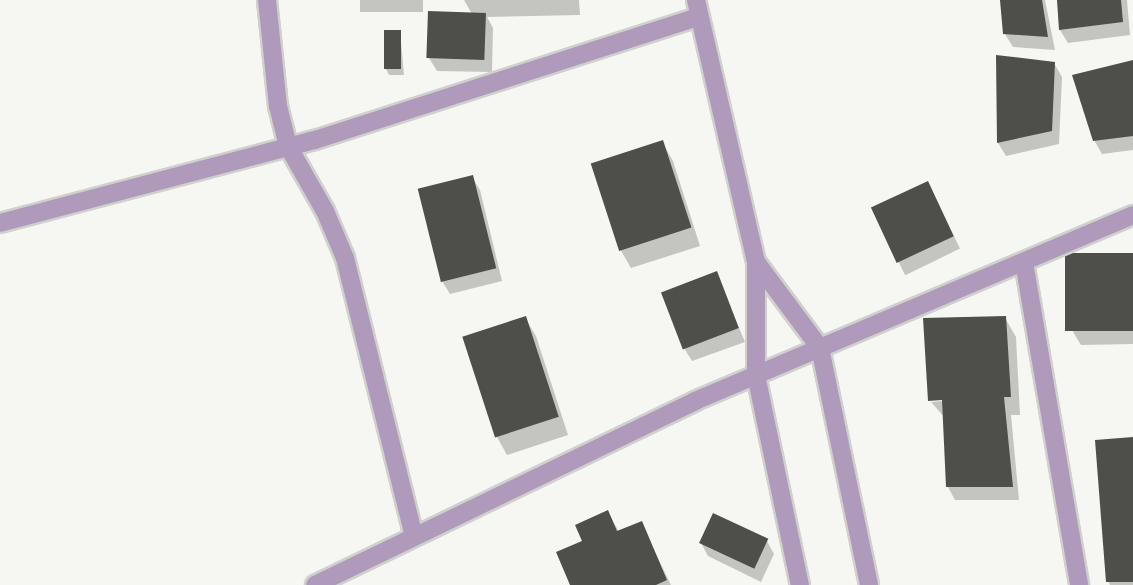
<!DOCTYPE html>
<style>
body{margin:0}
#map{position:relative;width:1133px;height:585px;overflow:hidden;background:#f6f6f2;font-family:"Open Sans",sans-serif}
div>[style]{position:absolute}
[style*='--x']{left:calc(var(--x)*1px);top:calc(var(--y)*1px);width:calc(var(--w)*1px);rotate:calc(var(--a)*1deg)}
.shadow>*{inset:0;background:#0003;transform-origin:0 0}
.building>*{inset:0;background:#4e4e4b;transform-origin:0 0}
.roads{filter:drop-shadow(2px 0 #d0d0cd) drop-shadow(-2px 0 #d0d0cd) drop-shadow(0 2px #d0d0cd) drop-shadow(0 -2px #d0d0cd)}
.street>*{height:18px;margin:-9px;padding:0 9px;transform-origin:9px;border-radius:9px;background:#af9abc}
span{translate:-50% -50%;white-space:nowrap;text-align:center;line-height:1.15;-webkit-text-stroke:7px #fffffe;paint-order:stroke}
</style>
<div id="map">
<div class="shadow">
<i style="left:360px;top:0;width:63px;height:12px"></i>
<i style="clip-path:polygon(464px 0,579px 0,580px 15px,487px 17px,493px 28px,492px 72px,437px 71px,429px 58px,472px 14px)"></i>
<i style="clip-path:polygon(1002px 0,1045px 0,1055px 50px,1013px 47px,1005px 34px)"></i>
<i style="clip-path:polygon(1059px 0,1127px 0,1130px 35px,1068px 43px,1060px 30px)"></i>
<i style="clip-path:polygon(400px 31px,404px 75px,389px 75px,386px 69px)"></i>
<i style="clip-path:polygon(997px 57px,1054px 63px,1062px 77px,1059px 144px,1006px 156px,998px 143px)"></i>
<i style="clip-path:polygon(1133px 61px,1133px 150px,1102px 154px,1094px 140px)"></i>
<i style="clip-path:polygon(662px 142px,673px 161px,700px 246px,631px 268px,620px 249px)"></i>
<i style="clip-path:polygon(472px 177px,480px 190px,502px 281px,450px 294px,442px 281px)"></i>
<i style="left:928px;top:183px;width:73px;height:61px;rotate:64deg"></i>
<i style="clip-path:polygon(1133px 255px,1133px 344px,1081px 345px,1073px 332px)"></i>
<i style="clip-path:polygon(716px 274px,745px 342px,692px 361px,684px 348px)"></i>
<i style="clip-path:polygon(525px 318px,536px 336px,568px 435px,507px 455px,497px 437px,464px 338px)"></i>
<i style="clip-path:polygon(1005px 318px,1016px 337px,1020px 415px,1011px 415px,1019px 500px,955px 500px,948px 487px,945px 418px,931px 402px,1013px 395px,930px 399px)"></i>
<i style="clip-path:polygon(1133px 439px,1133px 585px,1110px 585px,1108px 581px)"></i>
<i style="clip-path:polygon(608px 512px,619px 532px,641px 523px,671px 585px,572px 585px,584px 542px)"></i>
<i style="clip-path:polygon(767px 541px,774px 554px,761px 582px,708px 556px,701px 543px)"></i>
</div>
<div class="building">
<i style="clip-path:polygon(1000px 0,1042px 0,1048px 37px,1003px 34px)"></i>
<i style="clip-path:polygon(1057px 0,1121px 0,1123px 22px,1059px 30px)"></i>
<i style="left:428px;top:11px;width:58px;height:47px;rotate:2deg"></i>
<i style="left:384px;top:30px;width:17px;height:39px"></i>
<i style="clip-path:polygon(996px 55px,1055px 62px,1052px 131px,997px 143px)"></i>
<i style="clip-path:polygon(1133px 60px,1133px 136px,1093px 141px,1072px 75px)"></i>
<i style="left:663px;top:140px;width:92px;height:76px;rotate:72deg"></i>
<i style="left:473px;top:175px;width:96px;height:57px;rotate:76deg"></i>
<i style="left:928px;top:181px;width:61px;height:63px;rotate:65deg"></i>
<i style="left:1133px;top:253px;width:78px;height:68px;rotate:90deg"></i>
<i style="left:717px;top:271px;width:61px;height:60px;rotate:69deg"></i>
<i style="left:526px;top:316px;width:106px;height:67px;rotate:72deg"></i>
<i style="clip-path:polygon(1006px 316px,1011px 397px,1004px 397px,1013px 487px,946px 487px,942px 400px,928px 401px,923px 318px)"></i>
<i style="clip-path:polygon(1133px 437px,1133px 582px,1106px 582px,1095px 440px)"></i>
<i style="clip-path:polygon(608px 510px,617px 531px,642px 521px,667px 580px,656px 585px,570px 585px,556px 552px,582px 541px,575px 525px)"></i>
<i style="left:713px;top:513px;width:61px;height:33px;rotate:25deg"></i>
</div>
<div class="roads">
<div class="street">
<i style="--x:267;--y:0;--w:107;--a:84.1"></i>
<i style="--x:278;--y:106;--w:41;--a:76"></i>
<i style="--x:288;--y:146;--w:75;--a:60.4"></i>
<i style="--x:325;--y:211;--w:51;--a:66.9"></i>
<i style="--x:345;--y:258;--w:286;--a:76.1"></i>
<i style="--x:696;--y:0;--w:269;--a:77.1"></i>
<i style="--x:756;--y:262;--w:113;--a:90"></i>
<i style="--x:756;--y:375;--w:215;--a:78.2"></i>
<i style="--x:0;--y:223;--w:326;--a:-14.8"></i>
<i style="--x:315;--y:140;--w:403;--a:-17.8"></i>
<i style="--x:756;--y:262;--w:107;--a:53.3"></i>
<i style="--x:820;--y:348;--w:242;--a:78.3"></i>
<i style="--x:1024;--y:262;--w:328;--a:80.3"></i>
<i style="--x:315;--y:585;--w:422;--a:-25.8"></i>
<i style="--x:695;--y:401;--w:476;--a:-23"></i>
</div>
</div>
</div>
